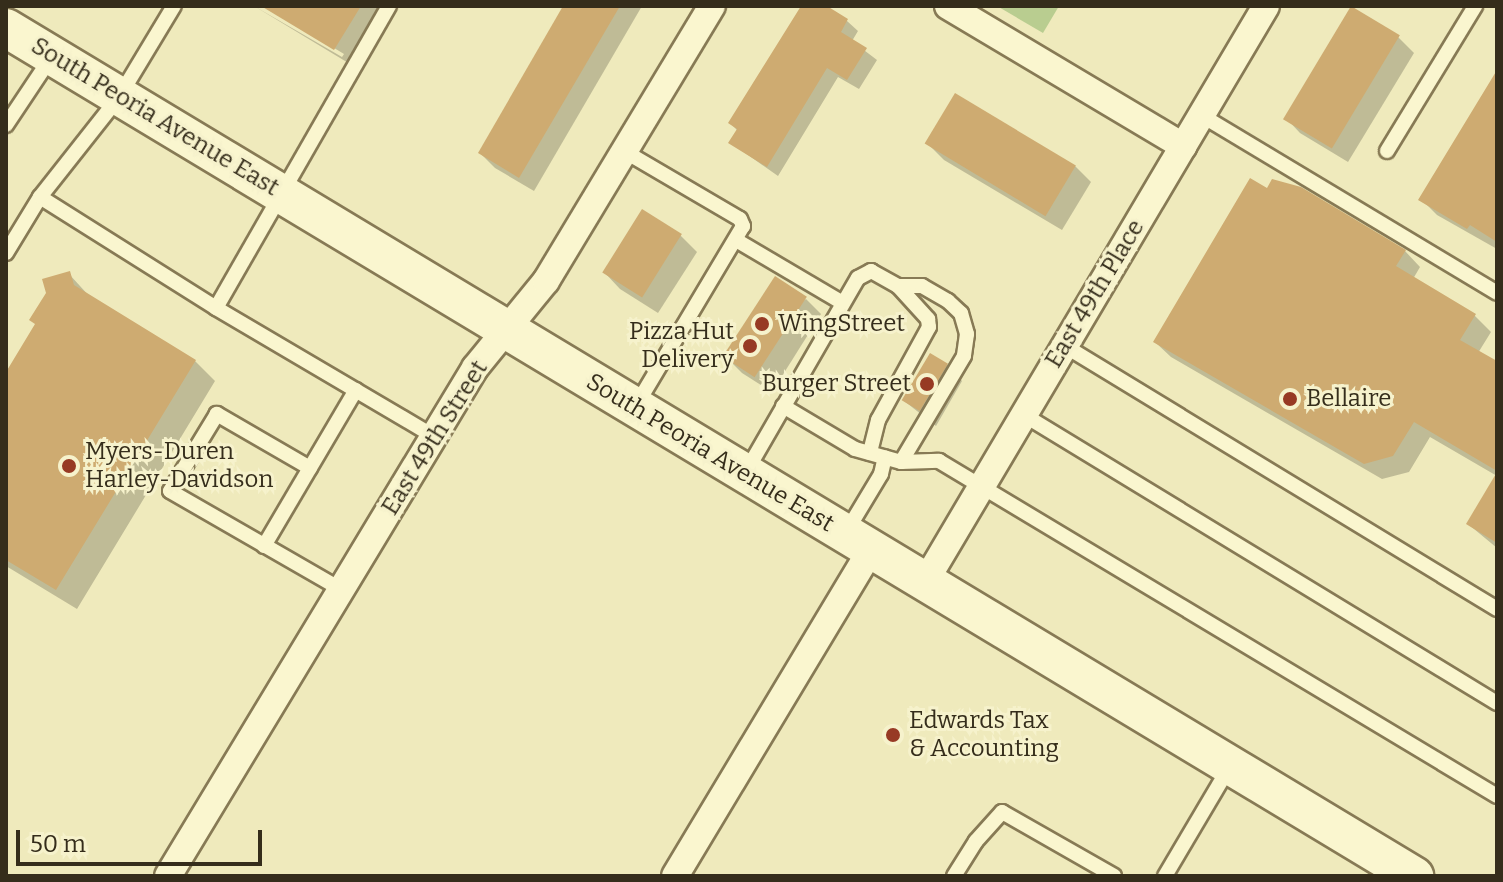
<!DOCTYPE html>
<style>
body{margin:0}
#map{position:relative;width:1503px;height:882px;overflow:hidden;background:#efeabc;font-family:Bitter,serif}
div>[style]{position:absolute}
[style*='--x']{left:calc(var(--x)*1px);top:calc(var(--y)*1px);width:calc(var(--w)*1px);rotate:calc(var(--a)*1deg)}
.green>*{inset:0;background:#b9cd90}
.shadow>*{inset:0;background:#0003}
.building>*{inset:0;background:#ceab71;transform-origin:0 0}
.roads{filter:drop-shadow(2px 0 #877a55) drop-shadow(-2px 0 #877a55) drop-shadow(0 2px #877a55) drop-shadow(0 -2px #877a55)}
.lane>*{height:14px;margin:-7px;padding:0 7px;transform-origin:7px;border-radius:7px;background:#faf6cf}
.street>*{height:26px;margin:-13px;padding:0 13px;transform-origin:13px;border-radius:13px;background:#faf6cf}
.secondary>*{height:38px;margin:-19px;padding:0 19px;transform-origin:19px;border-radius:19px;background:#faf6cf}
.dots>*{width:22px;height:22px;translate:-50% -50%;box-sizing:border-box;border:4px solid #f6f2cc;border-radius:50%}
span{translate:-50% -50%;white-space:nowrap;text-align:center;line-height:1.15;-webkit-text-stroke:6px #f6f2cc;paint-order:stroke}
.street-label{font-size:24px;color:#352d1b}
.poi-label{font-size:24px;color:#352d1b}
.left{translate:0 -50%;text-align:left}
.right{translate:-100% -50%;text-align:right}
.frame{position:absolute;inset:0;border:8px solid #352d1b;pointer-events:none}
.scale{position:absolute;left:16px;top:830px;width:246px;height:36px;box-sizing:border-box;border:4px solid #352d1b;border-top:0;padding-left:10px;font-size:24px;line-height:28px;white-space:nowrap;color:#352d1b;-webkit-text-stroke:6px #f6f2cc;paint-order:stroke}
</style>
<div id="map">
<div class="green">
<i style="clip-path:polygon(997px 6px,1059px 6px,1043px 33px)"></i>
</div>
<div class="shadow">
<i style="clip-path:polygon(254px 6px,342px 57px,344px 54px,265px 6px,380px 6px,384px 10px,350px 64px)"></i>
<i style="clip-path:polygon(567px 6px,642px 6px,534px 191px,495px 168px,480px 153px)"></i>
<i style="clip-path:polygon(803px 6px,823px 6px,847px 21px,858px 31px,852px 41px,877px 60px,859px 89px,838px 77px,778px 176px,731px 143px,738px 131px,730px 123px)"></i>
<i style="clip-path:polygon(1398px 37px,1414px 53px,1348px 162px,1300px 133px,1285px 117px)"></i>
<i style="clip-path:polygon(1497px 97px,1497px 249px,1437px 215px,1421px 199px)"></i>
<i style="clip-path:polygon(928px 144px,1075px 166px,1091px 182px,1062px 230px,944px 160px)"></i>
<i style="clip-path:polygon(643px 212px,681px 236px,697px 252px,658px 313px,620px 289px,605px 273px)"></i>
<i style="clip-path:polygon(1405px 251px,1420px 267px,1413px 279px,1475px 316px,1491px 332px,1478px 353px,1497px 364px,1497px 548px,1468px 524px,1497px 476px,1430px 437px,1409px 472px,1382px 479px,1171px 357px,1155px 342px)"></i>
<i style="clip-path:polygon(69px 274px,91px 298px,195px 361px,215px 381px,77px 609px,6px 566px,6px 376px)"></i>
<i style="clip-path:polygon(806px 299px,821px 314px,772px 392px,742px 373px,726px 357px)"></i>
<i style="clip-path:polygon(947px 365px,962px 381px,936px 426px,903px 400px)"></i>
</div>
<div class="building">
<i style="clip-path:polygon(261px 6px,361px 6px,334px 50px)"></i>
<i style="clip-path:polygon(563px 6px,620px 6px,519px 178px,478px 153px)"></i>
<i style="clip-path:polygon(801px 6px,827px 6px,848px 19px,841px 32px,867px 48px,847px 80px,827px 68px,767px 167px,728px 143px,737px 129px,728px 123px)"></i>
<i style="left:1351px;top:6px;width:57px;height:132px;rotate:31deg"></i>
<i style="clip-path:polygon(1497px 70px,1497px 242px,1470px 225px,1467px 229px,1418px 200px)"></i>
<i style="left:955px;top:93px;width:141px;height:59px;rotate:31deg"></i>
<i style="clip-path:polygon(1250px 178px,1267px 188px,1272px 179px,1301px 187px,1406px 250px,1396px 266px,1476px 314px,1460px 340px,1497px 361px,1497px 471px,1414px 422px,1393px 456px,1364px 464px,1153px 342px)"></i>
<i style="left:642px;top:209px;width:47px;height:75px;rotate:32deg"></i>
<i style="clip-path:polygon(70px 271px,74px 285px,196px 360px,56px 590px,6px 560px,6px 372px,35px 324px,29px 320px,46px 293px,42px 279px)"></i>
<i style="left:775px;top:276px;width:38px;height:96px;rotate:33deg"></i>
<i style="left:930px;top:353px;width:21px;height:55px;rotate:31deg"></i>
<i style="clip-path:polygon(1497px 472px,1497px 543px,1466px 524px)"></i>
</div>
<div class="roads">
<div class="lane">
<i style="--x:1201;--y:115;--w:345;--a:31"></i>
<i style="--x:6;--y:125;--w:83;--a:-56.3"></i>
<i style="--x:624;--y:151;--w:134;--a:30.4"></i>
<i style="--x:740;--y:219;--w:8;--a:67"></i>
<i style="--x:743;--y:226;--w:207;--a:120.8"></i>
<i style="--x:1387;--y:151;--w:170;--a:-58.7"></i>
<i style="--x:40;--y:197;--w:208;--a:32.2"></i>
<i style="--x:216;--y:308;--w:348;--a:-60.2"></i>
<i style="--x:736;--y:240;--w:124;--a:30.5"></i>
<i style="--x:6;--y:253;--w:66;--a:-58.7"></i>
<i style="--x:40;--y:197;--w:127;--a:-51.7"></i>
<i style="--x:119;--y:97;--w:106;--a:-58.9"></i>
<i style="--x:898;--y:286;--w:24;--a:0"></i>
<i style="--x:922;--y:286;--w:30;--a:30"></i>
<i style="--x:948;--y:301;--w:18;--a:43"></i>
<i style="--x:961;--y:313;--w:22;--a:74"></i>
<i style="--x:967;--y:334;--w:22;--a:98"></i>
<i style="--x:964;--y:356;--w:123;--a:120.7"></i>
<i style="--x:216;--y:308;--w:254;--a:30.5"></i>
<i style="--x:1065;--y:346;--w:506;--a:31.33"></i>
<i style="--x:783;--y:406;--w:84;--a:30.8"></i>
<i style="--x:855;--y:449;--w:48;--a:15.8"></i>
<i style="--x:901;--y:462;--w:38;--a:-2"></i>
<i style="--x:939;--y:461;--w:651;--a:30.98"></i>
<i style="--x:1024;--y:415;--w:554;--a:31.34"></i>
<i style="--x:310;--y:468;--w:108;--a:-149.9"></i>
<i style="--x:217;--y:414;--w:90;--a:121.4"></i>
<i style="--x:170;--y:491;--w:198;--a:29.9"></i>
<i style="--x:747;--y:470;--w:222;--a:-60"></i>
<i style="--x:858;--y:278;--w:15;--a:-28"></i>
<i style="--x:871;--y:271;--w:31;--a:29"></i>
<i style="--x:898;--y:286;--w:45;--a:47.7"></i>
<i style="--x:928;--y:319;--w:8;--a:83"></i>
<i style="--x:929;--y:327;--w:106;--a:118.7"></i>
<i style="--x:878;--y:420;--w:34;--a:104"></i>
<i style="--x:845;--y:534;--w:70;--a:-59"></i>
<i style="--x:881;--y:474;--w:17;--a:-77"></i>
<i style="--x:264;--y:546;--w:181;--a:-59.5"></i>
<i style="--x:954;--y:876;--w:41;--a:-57.8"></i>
<i style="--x:976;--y:841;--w:39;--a:-48"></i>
<i style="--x:1002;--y:812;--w:129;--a:29.7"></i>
<i style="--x:1165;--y:876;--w:128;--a:-59.4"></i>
</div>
<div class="street">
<i style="--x:948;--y:6;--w:274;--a:30.8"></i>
<i style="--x:925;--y:582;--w:669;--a:-59.37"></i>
<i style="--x:168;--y:876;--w:594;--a:-58.85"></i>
<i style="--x:475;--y:368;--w:112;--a:-50.8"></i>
<i style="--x:546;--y:281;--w:321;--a:-58.9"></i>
<i style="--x:675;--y:876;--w:380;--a:-59"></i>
</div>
<div class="secondary">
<i style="--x:6;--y:28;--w:1644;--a:31.06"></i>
</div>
</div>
<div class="dots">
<i style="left:762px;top:324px;background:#973a24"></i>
<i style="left:750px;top:346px;background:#973a24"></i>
<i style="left:927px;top:384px;background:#973a24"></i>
<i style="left:1290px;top:399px;background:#973a24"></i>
<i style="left:69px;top:466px;background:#973a24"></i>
<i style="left:893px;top:735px;background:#973a24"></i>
</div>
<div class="street-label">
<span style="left:155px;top:117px;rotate:31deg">South Peoria Avenue East</span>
<span style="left:1095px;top:294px;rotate:-59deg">East 49th Place</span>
<span style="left:435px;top:438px;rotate:-58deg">East 49th Street</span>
<span style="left:710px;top:453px;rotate:31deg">South Peoria Avenue East</span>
</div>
<div class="poi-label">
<span class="left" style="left:778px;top:324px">WingStreet</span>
<span class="right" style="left:734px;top:346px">Pizza Hut<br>Delivery</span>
<span class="right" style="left:911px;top:384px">Burger Street</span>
<span class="left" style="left:1306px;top:399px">Bellaire</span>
<span class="left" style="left:85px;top:466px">Myers-Duren<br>Harley-Davidson</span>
<span class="left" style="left:909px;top:735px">Edwards Tax<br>&amp; Accounting</span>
</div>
<div class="frame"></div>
<div class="scale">50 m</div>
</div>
